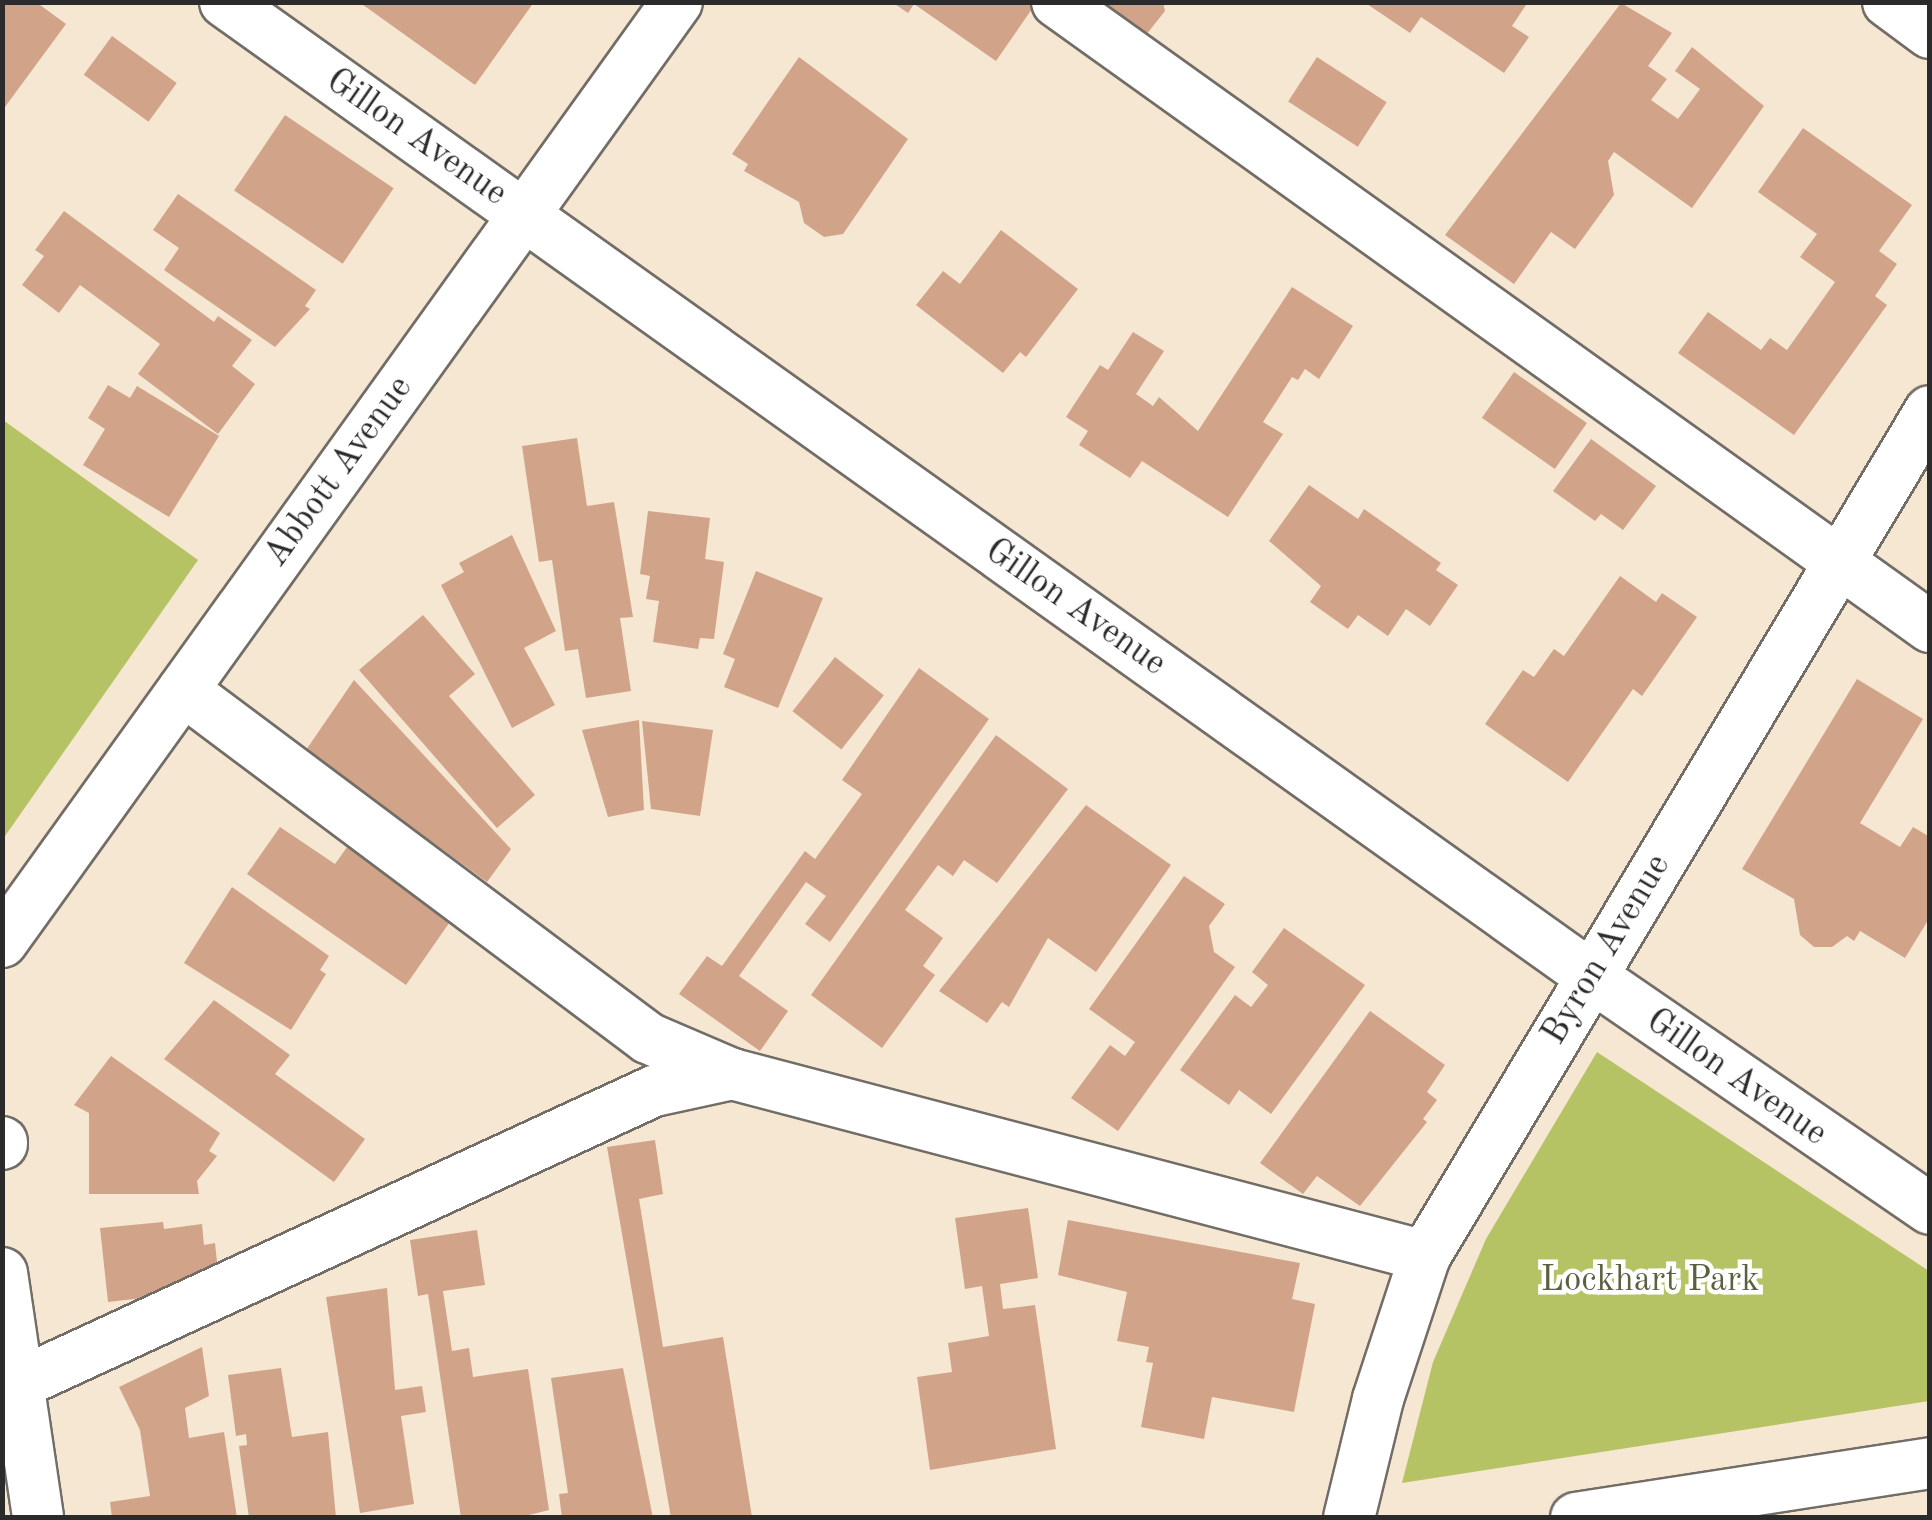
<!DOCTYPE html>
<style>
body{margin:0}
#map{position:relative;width:1932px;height:1520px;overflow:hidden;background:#f6e7d3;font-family:"Old Standard TT",serif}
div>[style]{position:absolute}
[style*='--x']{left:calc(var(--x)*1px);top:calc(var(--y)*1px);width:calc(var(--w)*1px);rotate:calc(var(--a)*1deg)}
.green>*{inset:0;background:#b6c364}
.building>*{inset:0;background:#d1a489;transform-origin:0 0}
.roads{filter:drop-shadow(2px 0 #726d66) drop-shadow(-2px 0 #726d66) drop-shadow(0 2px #726d66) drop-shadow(0 -2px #726d66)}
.minor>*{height:50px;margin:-25px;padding:0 25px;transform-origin:25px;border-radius:25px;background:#fff}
span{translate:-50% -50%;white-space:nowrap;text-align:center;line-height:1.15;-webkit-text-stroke:9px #fff;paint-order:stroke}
.street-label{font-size:35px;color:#2b2b2b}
.park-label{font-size:35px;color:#5c603f}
.frame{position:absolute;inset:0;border:5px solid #2b2b2b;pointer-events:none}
</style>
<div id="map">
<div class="green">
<i style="clip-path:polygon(3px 420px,198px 560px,3px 839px)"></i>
<i style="clip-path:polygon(1597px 1052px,1929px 1271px,1929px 1401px,1402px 1483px,1433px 1362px,1486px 1239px)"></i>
</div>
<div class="building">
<i style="clip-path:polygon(2px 2px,36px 2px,66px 24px,2px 111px)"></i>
<i style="clip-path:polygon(359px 2px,534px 2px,475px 85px)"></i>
<i style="clip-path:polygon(892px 2px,1030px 2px,1034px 6px,996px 61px,914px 4px,908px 13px)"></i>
<i style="clip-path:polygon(1087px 2px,1163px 2px,1165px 11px,1138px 45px)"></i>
<i style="clip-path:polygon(1364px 2px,1528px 2px,1512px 26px,1529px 37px,1504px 73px,1421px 17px,1410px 33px)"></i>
<i style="clip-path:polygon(1621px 3px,1672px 33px,1648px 66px,1667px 79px,1651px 100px,1678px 119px,1700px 89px,1675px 71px,1692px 47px,1764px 106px,1692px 208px,1614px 152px,1608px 161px,1614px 195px,1575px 249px,1551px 232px,1514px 284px,1445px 235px)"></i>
<i style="left:112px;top:36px;width:80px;height:48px;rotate:36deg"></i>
<i style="clip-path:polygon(799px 57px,908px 139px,843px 234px,824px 237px,804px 223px,799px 202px,744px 171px,748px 164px,732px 154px)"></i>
<i style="left:1317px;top:57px;width:83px;height:53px;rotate:33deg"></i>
<i style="left:285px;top:115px;width:131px;height:91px;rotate:34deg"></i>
<i style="clip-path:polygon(1803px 128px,1912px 205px,1879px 251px,1897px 264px,1875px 296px,1887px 305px,1794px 435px,1678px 353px,1708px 312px,1761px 350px,1770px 338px,1787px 350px,1835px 282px,1800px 257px,1817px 234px,1758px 192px)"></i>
<i style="clip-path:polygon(178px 194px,316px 290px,305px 306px,310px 309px,275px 347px,164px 270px,179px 248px,153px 230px)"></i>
<i style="clip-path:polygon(64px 211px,214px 322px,218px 316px,252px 340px,232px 366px,255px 384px,218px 434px,138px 374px,160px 344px,80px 285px,59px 313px,22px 285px,44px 256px,35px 250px)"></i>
<i style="clip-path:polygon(1001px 230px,1078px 289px,1026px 357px,1020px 352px,1003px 373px,916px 305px,943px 271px,960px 284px)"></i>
<i style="clip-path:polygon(1292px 287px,1353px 326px,1319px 379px,1305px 369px,1298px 380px,1292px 377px,1263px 422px,1283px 434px,1228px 517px,1142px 461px,1130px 478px,1079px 445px,1088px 431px,1066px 417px,1100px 365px,1108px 370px,1133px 332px,1164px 351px,1136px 394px,1153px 406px,1159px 397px,1198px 431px)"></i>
<i style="left:1514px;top:372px;width:89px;height:56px;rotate:35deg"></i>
<i style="clip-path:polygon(108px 385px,130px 398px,137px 386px,219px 436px,169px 517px,83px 465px,105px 429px,88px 418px)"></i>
<i style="clip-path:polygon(577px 438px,587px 506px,614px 502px,633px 617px,620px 618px,631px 691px,586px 698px,578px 649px,565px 651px,552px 560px,539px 562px,522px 446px)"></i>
<i style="clip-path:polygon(1591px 439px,1656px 486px,1623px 530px,1601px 514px,1595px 521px,1553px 491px)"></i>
<i style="clip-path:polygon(1309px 485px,1358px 519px,1364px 509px,1441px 563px,1436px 570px,1458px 585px,1430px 626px,1406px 609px,1388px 636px,1358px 615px,1348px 629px,1310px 602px,1321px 586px,1269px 541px)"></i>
<i style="clip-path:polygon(648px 511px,710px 518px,705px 559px,724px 562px,714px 639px,700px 638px,698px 649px,653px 642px,659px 601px,646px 599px,650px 576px,640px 574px)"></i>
<i style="clip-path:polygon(512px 535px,556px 631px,524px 648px,555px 705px,512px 728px,441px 585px,464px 572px,459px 563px)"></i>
<i style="clip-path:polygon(756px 571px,823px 598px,778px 708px,724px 687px,735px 659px,723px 654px)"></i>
<i style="clip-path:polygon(1620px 576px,1656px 602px,1662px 593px,1697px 617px,1642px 696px,1633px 689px,1568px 782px,1485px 724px,1523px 670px,1534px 677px,1554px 649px,1564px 656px)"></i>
<i style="clip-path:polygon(423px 615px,475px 674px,449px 696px,535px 795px,497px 828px,359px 670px)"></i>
<i style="left:835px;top:657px;width:62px;height:69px;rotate:38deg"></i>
<i style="clip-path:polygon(919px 668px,989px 719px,830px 942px,805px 924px,826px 896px,806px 882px,739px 976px,788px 1011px,760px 1051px,679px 994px,707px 956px,722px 966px,805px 851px,815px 859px,862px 794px,842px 780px)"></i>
<i style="clip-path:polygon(1857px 679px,1923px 719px,1860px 823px,1900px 847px,1913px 827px,1930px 837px,1930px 917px,1905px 958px,1860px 931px,1854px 941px,1847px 936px,1832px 947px,1814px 947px,1800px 935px,1794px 899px,1742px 869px)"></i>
<i style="clip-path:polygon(354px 680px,511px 849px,487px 882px,306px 750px)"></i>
<i style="clip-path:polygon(639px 720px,644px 810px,608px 817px,582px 730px)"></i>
<i style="clip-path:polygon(642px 721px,713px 730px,700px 816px,651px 809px)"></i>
<i style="clip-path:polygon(996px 735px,1068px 789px,997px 883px,964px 860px,953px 876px,938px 865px,905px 910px,943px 938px,923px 966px,935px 975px,882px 1048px,811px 995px)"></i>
<i style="clip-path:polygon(1086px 805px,1171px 865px,1096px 972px,1048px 938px,1009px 1007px,1002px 1002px,987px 1023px,939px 991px)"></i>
<i style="clip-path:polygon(280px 827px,335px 864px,350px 843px,454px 916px,406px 985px,247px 874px)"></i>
<i style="clip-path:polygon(1184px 876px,1225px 904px,1209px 926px,1214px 952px,1235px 967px,1118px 1131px,1071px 1098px,1110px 1045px,1125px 1056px,1135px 1042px,1089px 1009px)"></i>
<i style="clip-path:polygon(232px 887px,329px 956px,320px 970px,326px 974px,291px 1030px,184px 963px)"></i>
<i style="clip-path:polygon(1284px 928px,1365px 985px,1271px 1114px,1239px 1090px,1229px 1105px,1180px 1070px,1235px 995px,1251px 1007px,1268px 985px,1252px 972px)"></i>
<i style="clip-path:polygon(214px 1000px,290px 1055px,275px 1074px,365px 1139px,334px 1182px,164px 1059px)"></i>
<i style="clip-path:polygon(1370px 1011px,1445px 1065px,1427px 1092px,1437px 1100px,1423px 1119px,1427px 1122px,1360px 1206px,1317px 1176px,1303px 1194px,1260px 1163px)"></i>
<i style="clip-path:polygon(111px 1056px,220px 1133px,209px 1151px,217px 1156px,197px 1181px,199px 1194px,89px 1194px,89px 1113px,74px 1105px)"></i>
<i style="clip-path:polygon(655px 1140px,663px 1194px,639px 1199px,663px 1347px,723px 1337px,752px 1517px,671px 1518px,607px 1147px)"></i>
<i style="clip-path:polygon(1028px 1208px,1038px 1278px,1000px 1284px,1003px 1309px,1035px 1305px,1056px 1449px,930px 1470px,917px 1377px,952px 1372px,948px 1343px,989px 1336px,982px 1286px,965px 1289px,955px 1218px)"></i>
<i style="clip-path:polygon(1068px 1220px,1300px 1263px,1292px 1299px,1315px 1304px,1294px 1412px,1212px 1397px,1204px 1439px,1141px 1427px,1153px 1363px,1146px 1362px,1149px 1347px,1117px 1341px,1127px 1292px,1058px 1275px)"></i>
<i style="clip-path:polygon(163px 1222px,164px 1229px,202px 1224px,204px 1245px,215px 1243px,218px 1271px,176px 1294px,108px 1302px,100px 1228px)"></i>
<i style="clip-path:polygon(477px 1230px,485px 1285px,443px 1291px,452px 1351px,469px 1348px,473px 1377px,528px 1369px,549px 1510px,517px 1518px,461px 1518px,428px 1294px,418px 1296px,410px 1240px)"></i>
<i style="clip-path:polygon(387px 1288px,395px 1390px,422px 1386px,426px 1412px,401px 1416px,414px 1504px,360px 1513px,326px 1297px)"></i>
<i style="clip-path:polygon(202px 1347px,209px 1396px,185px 1408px,189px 1438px,224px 1432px,237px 1518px,112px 1518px,110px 1502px,150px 1496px,140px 1430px,119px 1387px)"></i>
<i style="clip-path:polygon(281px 1368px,292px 1437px,328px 1432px,336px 1518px,249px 1518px,239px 1446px,247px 1445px,246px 1434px,236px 1436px,228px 1375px)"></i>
<i style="clip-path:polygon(623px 1368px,653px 1518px,562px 1518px,559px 1494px,568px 1493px,551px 1378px)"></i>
</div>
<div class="roads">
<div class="minor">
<i style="--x:225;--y:2;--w:1678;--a:35.49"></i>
<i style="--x:1591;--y:976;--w:411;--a:34.5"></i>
<i style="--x:1057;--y:2;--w:1074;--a:35.6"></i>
<i style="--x:1888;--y:2;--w:52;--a:36.4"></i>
<i style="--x:183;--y:690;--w:581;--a:36.81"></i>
<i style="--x:648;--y:1038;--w:91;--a:23.2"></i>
<i style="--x:2;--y:942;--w:1157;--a:-54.32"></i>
<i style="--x:2;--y:1142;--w:2;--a:90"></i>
<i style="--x:2;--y:1273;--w:248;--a:81.6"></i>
<i style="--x:18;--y:1384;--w:700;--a:-24.74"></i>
<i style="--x:654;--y:1091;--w:80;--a:-12.3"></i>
<i style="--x:732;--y:1074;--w:717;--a:14.72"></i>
<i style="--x:1349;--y:1518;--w:122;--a:-76.3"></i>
<i style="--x:1378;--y:1399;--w:151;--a:-71.8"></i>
<i style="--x:1425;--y:1256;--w:984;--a:-59.14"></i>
<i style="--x:1576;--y:1518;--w:358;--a:-8.8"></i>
</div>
</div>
<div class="street-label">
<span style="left:416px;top:138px;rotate:35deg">Gillon Avenue</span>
<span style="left:339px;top:472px;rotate:-54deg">Abbott Avenue</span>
<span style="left:1075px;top:608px;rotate:35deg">Gillon Avenue</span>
<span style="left:1607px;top:950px;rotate:-59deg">Byron Avenue</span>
<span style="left:1736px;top:1078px;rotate:35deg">Gillon Avenue</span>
</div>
<div class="park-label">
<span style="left:1650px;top:1281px">Lockhart Park</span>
</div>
<div class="frame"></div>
</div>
